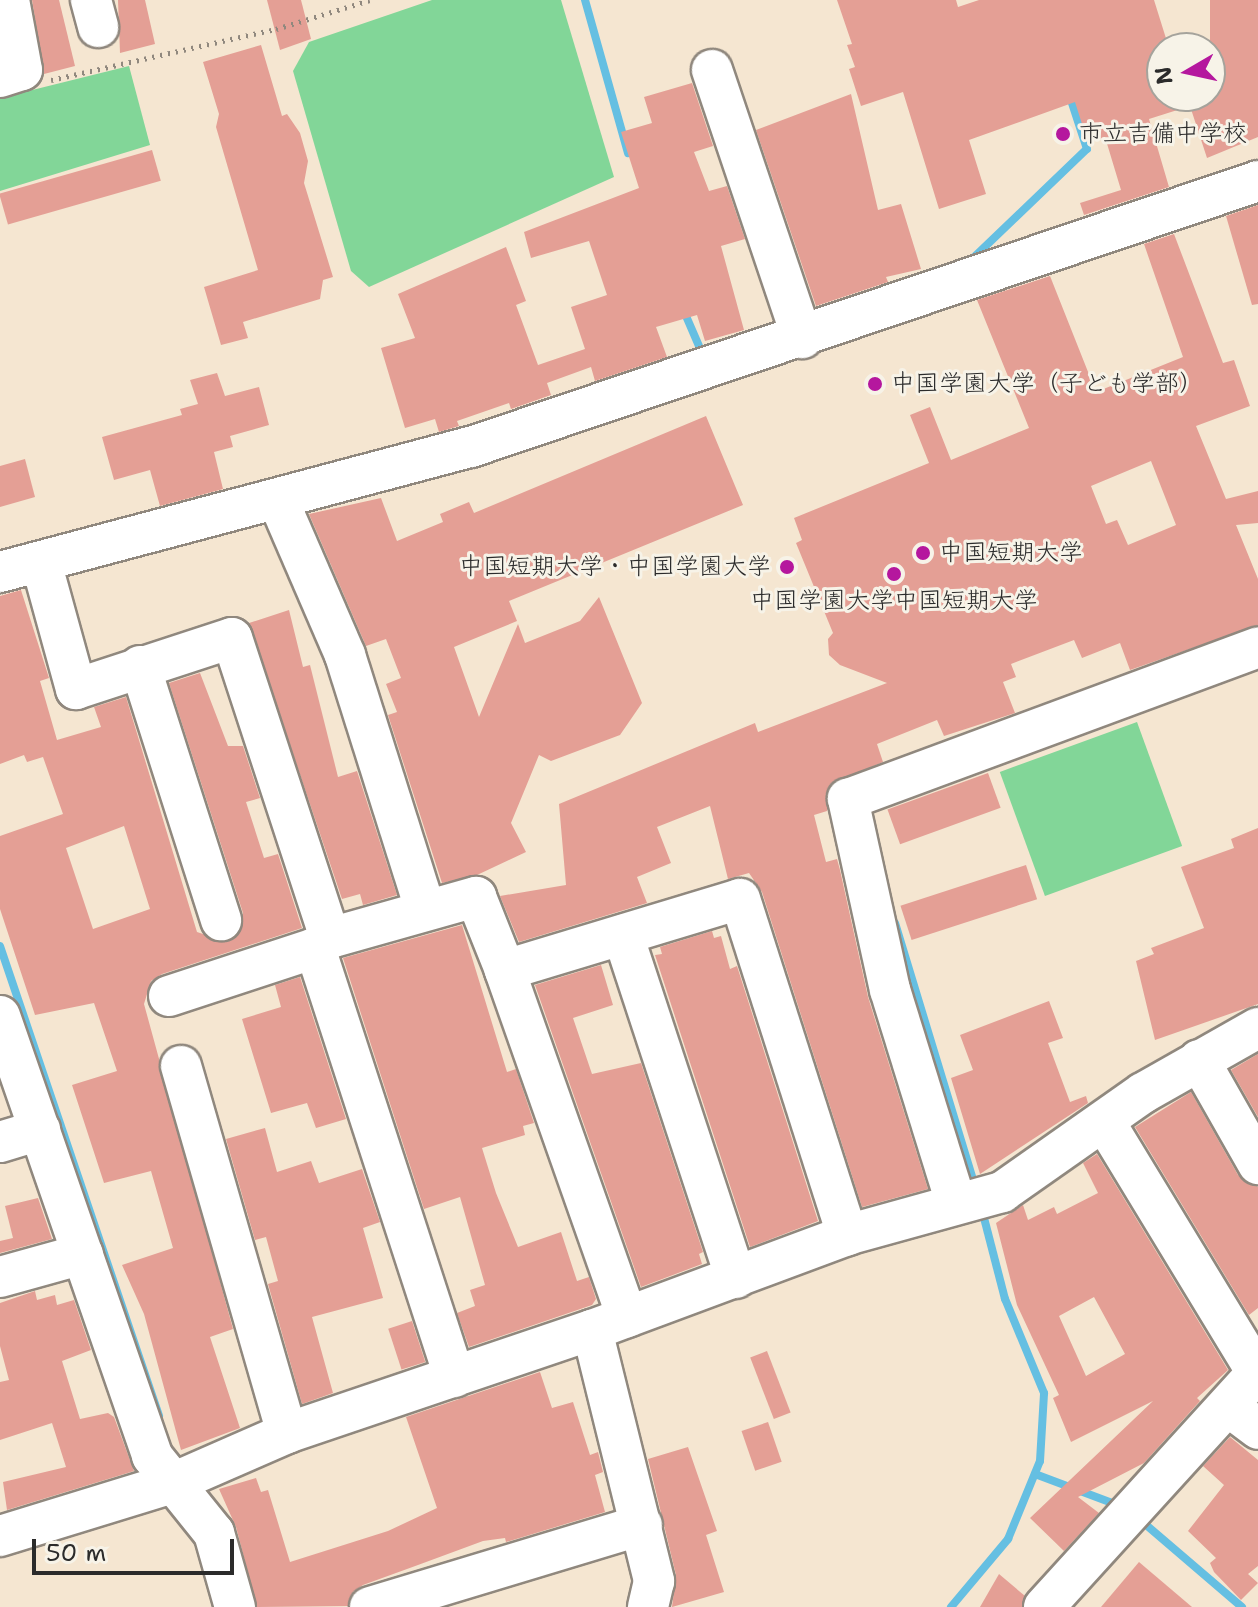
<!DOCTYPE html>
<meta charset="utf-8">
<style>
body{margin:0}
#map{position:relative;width:1258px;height:1607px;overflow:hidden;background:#f5e6d1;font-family:"Shantell Sans","Klee One",sans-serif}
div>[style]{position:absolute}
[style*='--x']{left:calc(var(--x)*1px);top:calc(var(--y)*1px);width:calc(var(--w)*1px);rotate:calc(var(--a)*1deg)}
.green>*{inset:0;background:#82d698;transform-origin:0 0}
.stream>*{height:8px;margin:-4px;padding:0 4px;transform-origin:4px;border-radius:4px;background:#65bfe2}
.building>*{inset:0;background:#e49f95;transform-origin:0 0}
.path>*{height:5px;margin-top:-2.5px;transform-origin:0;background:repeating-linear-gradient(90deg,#90887e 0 2px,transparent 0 8px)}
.roads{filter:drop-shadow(2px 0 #90887e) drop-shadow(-2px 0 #90887e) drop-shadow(0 2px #90887e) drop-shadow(0 -2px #90887e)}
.minor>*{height:40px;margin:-20px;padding:0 20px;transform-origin:20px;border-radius:20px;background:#fff}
.dots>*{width:22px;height:22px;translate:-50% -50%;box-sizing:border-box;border:4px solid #f7f3e8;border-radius:50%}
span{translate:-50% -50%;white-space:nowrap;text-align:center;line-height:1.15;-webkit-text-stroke:6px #f7f3e8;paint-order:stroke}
.poi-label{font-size:24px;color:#2b2b2b}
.left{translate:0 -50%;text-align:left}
.right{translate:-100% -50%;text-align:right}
.north{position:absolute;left:1146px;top:32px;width:80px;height:80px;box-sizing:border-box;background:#f7f3e8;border:2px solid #a5a39c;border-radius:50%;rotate:261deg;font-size:22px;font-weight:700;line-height:32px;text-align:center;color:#2b2b2b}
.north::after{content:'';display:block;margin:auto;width:28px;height:36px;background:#b5179e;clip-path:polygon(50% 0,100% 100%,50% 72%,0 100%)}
.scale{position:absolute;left:32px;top:1539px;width:202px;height:36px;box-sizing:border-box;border:4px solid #2b2b2b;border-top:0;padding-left:10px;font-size:24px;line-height:28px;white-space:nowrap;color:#2b2b2b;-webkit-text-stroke:6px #f7f3e8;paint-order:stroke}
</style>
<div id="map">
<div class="green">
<i style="clip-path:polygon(432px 0,561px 0,614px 177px,369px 287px,351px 271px,293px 71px,309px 42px)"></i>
<i style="clip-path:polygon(129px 66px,150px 145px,0 191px,0 98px)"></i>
<i style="left:1137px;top:722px;width:132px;height:146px;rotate:70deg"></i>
</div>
<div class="stream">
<i style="--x:585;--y:0;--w:159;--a:74.3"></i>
<i style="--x:969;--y:262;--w:163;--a:-43.8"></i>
<i style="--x:1087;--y:149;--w:55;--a:-108.1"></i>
<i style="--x:683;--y:309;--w:48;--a:66.6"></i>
<i style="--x:895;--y:923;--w:278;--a:73.1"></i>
<i style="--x:0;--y:946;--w:496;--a:71.3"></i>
<i style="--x:1035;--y:1474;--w:91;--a:20.6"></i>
<i style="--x:1138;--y:1518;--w:137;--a:40.6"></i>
<i style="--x:951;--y:1607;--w:89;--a:-50"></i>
<i style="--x:1008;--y:1539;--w:84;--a:-67.7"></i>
<i style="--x:1040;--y:1461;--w:68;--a:-86.6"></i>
<i style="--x:1044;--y:1393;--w:102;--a:-112.5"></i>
<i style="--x:1005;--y:1299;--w:92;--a:-104.5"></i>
</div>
<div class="building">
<i style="clip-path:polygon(32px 0,59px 0,75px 66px,44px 74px)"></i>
<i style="clip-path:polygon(118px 0,145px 0,155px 44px,120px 53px)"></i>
<i style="clip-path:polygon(267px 0,301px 0,311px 39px,280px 50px)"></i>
<i style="clip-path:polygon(837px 0,956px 0,958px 7px,979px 0,1154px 0,1169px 48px,1162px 48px,1162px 96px,1210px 96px,1210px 0,1258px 0,1258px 137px,1207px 158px,1190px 106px,1149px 119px,1169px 187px,1084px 215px,1080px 203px,1121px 190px,1105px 137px,1088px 143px,1075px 102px,969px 140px,986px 194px,939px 209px,903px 92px,861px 106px,849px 69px,855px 67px,847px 45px,852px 44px)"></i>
<i style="clip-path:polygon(261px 45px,282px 116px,287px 114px,300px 133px,308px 161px,304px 183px,333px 277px,323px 280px,320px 299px,243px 322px,248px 338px,221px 345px,204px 287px,258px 270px,216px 127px,219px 114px,203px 62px)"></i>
<i style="clip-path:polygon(692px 83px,713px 146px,694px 152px,709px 191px,727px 186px,745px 239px,721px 246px,744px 330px,705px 341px,697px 315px,656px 327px,667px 357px,595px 381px,591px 367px,547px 383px,551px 395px,511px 409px,509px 403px,457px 421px,459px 426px,439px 432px,435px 419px,405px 428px,381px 348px,415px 338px,398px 294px,506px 247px,526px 301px,516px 305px,538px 365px,585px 349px,571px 307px,607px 295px,589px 241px,531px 258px,524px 232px,639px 188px,621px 132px,652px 123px,644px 97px)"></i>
<i style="clip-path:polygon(851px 94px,878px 210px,901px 204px,921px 269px,886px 277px,888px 282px,816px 306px,756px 130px)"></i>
<i style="left:152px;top:150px;width:32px;height:159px;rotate:74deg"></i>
<i style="clip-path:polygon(1258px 205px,1258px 304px,1252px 305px,1226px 216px)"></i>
<i style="clip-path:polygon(evenodd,1174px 234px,1223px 363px,1234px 360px,1250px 406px,1196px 426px,1226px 499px,1258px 491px,1258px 523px,1236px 525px,1258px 579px,1258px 625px,1130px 670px,1120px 643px,1082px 658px,1074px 640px,1011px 664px,1016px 677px,1003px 682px,1015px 713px,944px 736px,937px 720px,877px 744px,883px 762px,831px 784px,827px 811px,814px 815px,826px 862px,837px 859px,840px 870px,868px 997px,928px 1189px,862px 1207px,762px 892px,749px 873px,728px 879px,710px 806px,657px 827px,671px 863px,637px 877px,647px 903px,519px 942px,500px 896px,566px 885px,559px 804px,755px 723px,758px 732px,887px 683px,840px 665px,829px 655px,828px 639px,833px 633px,796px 543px,802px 540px,794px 518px,929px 463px,910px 415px,930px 407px,951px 460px,1029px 428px,977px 300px,1050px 276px,1096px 392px,1183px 357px,1144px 244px,1174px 234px,1151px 461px,1176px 525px,1128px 545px,1117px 520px,1106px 524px,1091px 486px,1151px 461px)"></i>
<i style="clip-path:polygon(217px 373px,225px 396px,259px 387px,269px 425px,230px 436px,233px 447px,214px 452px,223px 489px,160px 506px,150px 470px,114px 480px,102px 437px,182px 415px,180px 409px,198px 404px,190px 380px)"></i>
<i style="clip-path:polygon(706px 416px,743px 505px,509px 601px,517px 621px,454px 647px,479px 717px,518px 624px,525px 643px,580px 621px,599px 597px,642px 703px,620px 735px,551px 761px,539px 755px,511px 823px,526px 852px,477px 875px,442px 883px,388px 715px,397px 712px,386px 684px,401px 678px,386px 639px,366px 646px,309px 514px,381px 498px,397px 541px,443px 522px,440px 514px,469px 502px,474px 513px)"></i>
<i style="clip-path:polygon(25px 459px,35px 497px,0 507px,0 466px)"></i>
<i style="clip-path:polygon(evenodd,21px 590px,49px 678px,40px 681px,57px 740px,101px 727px,94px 707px,126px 697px,197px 932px,227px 942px,238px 935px,243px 913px,169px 683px,200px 673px,228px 746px,243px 746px,260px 798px,246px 802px,264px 858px,278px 854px,302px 928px,162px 974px,151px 981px,144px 1004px,233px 1329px,210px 1337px,240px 1428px,181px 1450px,144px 1314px,122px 1265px,173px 1248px,151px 1171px,104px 1183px,72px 1085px,117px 1071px,94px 1003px,35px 1015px,0 909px,0 836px,63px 814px,43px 757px,27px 762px,24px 755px,0 764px,0 596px,21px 590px,124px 826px,150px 909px,93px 929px,66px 848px,124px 826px)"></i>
<i style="clip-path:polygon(289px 610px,303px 667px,310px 665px,338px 777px,357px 771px,397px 895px,363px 905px,360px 894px,342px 899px,249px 623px)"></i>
<i style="left:988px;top:773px;width:37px;height:107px;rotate:70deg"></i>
<i style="clip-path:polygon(1258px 828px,1258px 1004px,1155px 1040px,1136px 961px,1154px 954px,1151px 948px,1204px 928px,1181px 867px,1234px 848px,1231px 839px)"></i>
<i style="left:1026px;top:865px;width:36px;height:132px;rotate:72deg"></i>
<i style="clip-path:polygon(462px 925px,507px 1072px,516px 1069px,534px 1123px,523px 1126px,525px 1135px,482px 1148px,496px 1193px,518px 1247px,561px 1232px,577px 1281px,589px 1277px,596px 1299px,592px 1305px,469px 1347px,457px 1313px,475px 1306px,470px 1290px,485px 1285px,460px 1197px,424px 1209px,343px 958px)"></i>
<i style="clip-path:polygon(712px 931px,714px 938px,721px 936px,730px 969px,737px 966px,818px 1221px,750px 1247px,655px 955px,662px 954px,660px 947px)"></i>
<i style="clip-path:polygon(601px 965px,613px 1005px,573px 1018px,592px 1074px,641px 1063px,703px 1252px,699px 1254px,702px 1264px,641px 1287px,535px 985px)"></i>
<i style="clip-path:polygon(300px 977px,346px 1119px,316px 1128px,307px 1103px,271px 1113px,242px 1019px,281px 1007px,275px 985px)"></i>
<i style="clip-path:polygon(1049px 1001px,1063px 1038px,1048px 1043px,1070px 1102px,1086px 1096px,1088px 1103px,980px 1174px,951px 1078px,973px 1070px,960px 1035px)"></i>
<i style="clip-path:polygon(1258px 1054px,1258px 1117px,1231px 1070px)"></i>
<i style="clip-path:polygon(1191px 1092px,1238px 1175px,1258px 1187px,1258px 1308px,1249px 1315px,1135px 1127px)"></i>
<i style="clip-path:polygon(265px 1128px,277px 1172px,311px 1161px,319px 1183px,362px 1169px,380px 1222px,363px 1228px,383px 1298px,312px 1317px,333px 1393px,302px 1404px,268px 1284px,278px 1281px,266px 1237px,255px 1240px,226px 1139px)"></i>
<i style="clip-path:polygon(evenodd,1097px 1154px,1228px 1370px,1197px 1398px,1200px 1401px,1144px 1463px,1078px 1497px,1099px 1513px,1064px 1551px,1030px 1518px,1153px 1401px,1071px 1442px,1053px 1398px,1059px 1395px,1017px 1305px,996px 1223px,1023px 1205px,1028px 1220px,1054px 1207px,1057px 1214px,1098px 1193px,1083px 1163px,1097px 1154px,1094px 1297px,1125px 1354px,1086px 1376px,1059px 1316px,1094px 1297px)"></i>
<i style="clip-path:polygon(38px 1198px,52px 1239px,0 1253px,0 1241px,13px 1238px,5px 1206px)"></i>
<i style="clip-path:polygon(35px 1291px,37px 1300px,55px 1295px,57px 1305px,74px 1300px,91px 1350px,62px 1361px,80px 1419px,108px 1413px,114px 1417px,134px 1471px,7px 1510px,3px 1482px,66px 1467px,52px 1423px,0 1440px,0 1382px,9px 1380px,0 1346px,0 1303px)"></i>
<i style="left:412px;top:1321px;width:43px;height:25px;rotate:72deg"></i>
<i style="left:767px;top:1351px;width:66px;height:18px;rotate:69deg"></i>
<i style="clip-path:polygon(540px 1372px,552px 1408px,573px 1402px,590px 1455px,598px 1452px,603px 1472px,595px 1475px,605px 1512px,506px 1542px,505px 1538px,483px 1541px,418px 1565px,363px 1585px,353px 1592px,348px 1606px,257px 1607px,236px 1527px,219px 1489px,256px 1478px,261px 1492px,268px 1490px,290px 1562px,388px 1531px,437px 1508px,406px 1417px)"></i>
<i style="left:768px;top:1422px;width:42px;height:28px;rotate:71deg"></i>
<i style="clip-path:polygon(1230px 1437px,1258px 1460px,1258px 1566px,1248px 1574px,1258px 1583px,1241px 1600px,1214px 1572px,1210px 1563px,1216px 1558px,1188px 1531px,1224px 1485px,1203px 1466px)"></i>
<i style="clip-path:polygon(688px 1447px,717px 1531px,706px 1535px,724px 1592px,672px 1607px,676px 1575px,648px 1459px)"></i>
<i style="clip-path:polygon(1139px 1562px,1192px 1607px,1101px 1607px)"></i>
<i style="clip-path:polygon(999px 1574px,1025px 1596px,1022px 1607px,980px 1607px)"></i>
</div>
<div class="path">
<i style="--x:51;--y:80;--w:231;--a:-12.8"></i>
<i style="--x:276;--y:29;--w:98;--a:-17.1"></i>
</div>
<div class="roads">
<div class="minor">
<i style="--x:91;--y:0;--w:28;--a:75"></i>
<i style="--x:712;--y:70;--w:283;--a:71.4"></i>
<i style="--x:0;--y:77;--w:23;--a:-18"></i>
<i style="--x:22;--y:70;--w:71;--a:-100.5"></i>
<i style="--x:278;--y:500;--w:169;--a:66.6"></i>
<i style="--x:345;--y:655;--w:266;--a:72.5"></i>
<i style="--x:41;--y:562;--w:132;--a:74.6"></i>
<i style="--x:76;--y:689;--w:164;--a:-18.1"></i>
<i style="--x:232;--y:638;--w:316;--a:71.9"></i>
<i style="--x:0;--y:572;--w:487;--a:-14.9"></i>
<i style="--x:471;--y:447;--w:831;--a:-18.67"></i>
<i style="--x:140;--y:666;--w:267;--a:72.3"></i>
<i style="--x:623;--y:935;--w:361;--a:71.8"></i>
<i style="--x:315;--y:948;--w:451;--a:72"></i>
<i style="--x:169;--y:996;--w:154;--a:-18.2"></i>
<i style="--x:315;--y:948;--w:18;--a:-34"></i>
<i style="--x:330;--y:938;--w:152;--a:-15.7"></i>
<i style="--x:476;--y:897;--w:79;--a:68.3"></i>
<i style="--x:0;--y:1016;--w:466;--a:70.9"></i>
<i style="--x:152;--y:1456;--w:99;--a:51.2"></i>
<i style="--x:214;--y:1533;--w:77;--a:74.2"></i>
<i style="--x:1199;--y:1060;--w:120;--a:60.4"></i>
<i style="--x:181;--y:1066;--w:382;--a:73.9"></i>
<i style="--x:1104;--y:1121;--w:295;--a:58.7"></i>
<i style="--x:0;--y:1142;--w:42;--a:-16.7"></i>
<i style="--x:956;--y:1203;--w:223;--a:-107.2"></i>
<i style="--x:890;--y:990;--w:196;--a:-102.4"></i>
<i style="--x:848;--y:799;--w:437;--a:-20.3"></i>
<i style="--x:0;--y:1277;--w:86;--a:-15.5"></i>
<i style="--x:627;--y:1317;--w:368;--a:-109.4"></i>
<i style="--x:505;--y:970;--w:245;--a:-16.8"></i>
<i style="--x:740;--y:899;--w:353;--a:72.3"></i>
<i style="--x:592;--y:1330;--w:259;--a:76.1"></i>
<i style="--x:654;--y:1581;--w:27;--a:103"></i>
<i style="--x:1228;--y:1406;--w:38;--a:37"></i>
<i style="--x:0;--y:1536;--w:183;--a:-17.1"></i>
<i style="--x:175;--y:1482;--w:122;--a:-23.6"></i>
<i style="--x:287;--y:1433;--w:322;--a:-18.7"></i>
<i style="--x:592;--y:1330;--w:272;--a:-20.4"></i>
<i style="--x:847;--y:1235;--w:161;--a:-15.5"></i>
<i style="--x:1002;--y:1192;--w:172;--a:-35.1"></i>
<i style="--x:1143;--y:1093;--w:132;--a:-29.5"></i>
<i style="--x:370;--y:1607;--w:284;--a:-16.8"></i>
<i style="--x:1044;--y:1607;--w:318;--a:-47.7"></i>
</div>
</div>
<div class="dots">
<i style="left:1063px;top:134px;background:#b5179e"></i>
<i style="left:875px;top:384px;background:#b5179e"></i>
<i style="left:923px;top:553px;background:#b5179e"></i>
<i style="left:787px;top:567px;background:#b5179e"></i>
<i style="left:894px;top:574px;background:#b5179e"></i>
</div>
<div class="poi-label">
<span class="left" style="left:1079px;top:134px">市立吉備中学校</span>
<span class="left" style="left:891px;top:384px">中国学園大学（子ども学部）</span>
<span class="left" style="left:939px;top:553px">中国短期大学</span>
<span class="right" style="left:771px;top:567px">中国短期大学・中国学園大学</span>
<span style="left:894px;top:601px">中国学園大学中国短期大学</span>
</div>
<div class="north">N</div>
<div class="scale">50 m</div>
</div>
